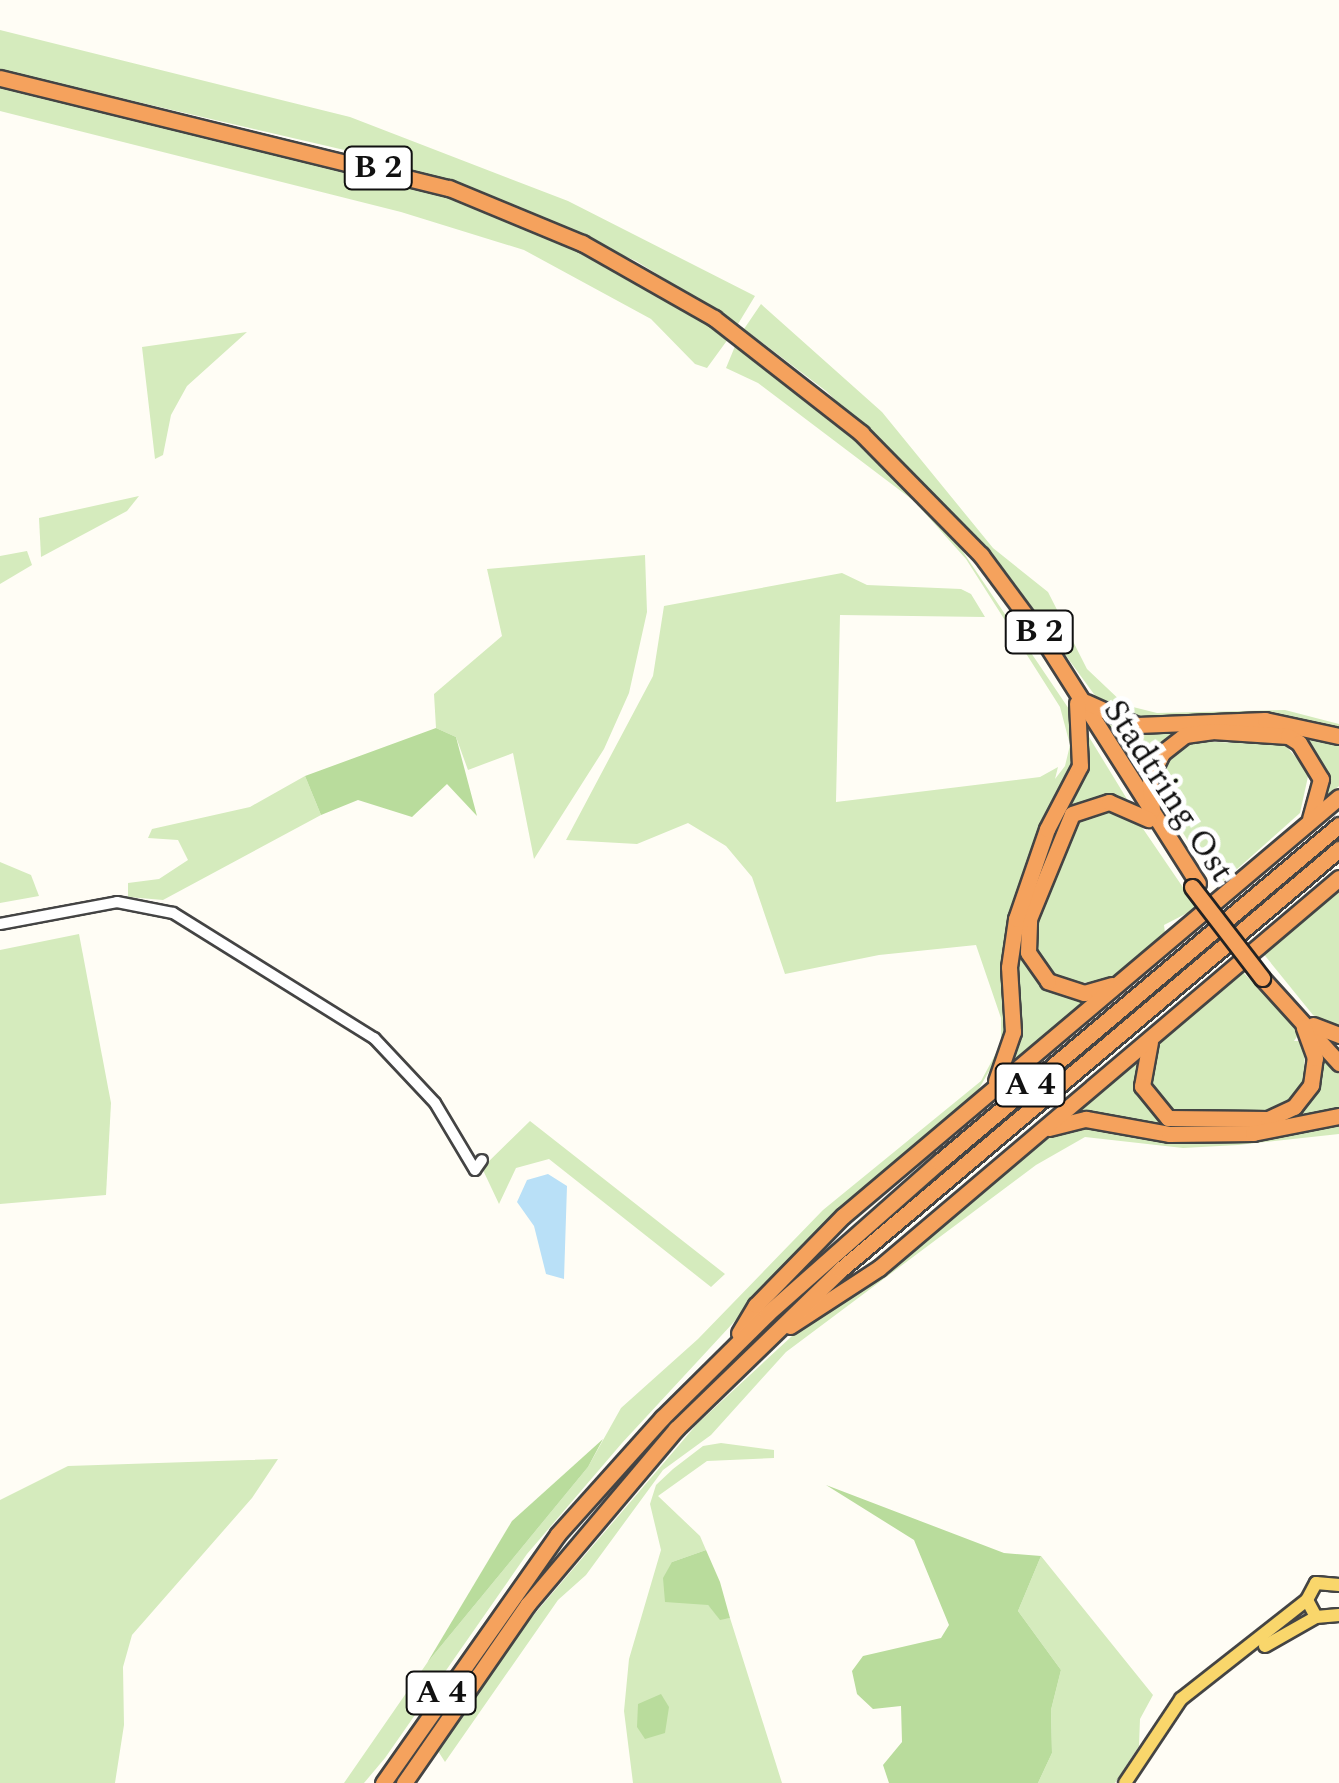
<!DOCTYPE html>
<style>
body{margin:0}
#map{position:relative;width:1339px;height:1783px;overflow:hidden;background:#fffdf5;font-family:Spectral,serif}
div>[style]{position:absolute}
[style*='--x']{left:calc(var(--x)*1px);top:calc(var(--y)*1px);width:calc(var(--w)*1px);rotate:calc(var(--a)*1deg)}
.green>*{inset:0;background:#d5ebbd}
.forest>*{inset:0;background:#b9dc9c}
.water>*{inset:0;background:#b9e0f7}
.roads{filter:drop-shadow(2px 0 #444) drop-shadow(-2px 0 #444) drop-shadow(0 2px #444) drop-shadow(0 -2px #444)}
.minor>*{height:10px;margin:-5px;padding:0 5px;transform-origin:5px;border-radius:5px;background:#fff}
.major>*{height:12px;margin:-6px;padding:0 6px;transform-origin:6px;border-radius:6px;background:#f9d66b}
.highway>*{height:15px;margin:-7.5px;padding:0 7.5px;transform-origin:7.5px;border-radius:7.5px;background:#f5a25d}
.bridges{filter:drop-shadow(2px 0 #222) drop-shadow(-2px 0 #222) drop-shadow(0 2px #222) drop-shadow(0 -2px #222)}
.highway-bridge>*{height:15px;margin:-7.5px;padding:0 7.5px;transform-origin:7.5px;border-radius:7.5px;background:#f5a25d}
span{translate:-50% -50%;white-space:nowrap;text-align:center;line-height:1.15;-webkit-text-stroke:10px #fff;paint-order:stroke}
.shield-label span{padding:2px 8px;background:#fff;border:2px solid;border-radius:8px;-webkit-text-stroke-width:0}
.shield-label{font-size:32px;color:#111;font-weight:700}
.street-label{font-size:35px;color:#111}
</style>
<div id="map">
<div class="green">
<i style="clip-path:polygon(0 30px,350px 117px,568px 201px,755px 296px,738px 324px,636px 261px,459px 185px,353px 152px,0 70px)"></i>
<i style="clip-path:polygon(0 82px,429px 186px,585px 250px,731px 335px,707px 368px,695px 364px,651px 319px,524px 250px,401px 212px,0 111px)"></i>
<i style="clip-path:polygon(761px 304px,882px 412px,993px 548px,1048px 592px,1087px 669px,1125px 705px,1157px 713px,1285px 710px,1339px 724px,1339px 731px,1278px 716px,1132px 719px,1099px 701px,1023px 597px,939px 500px,826px 391px,744px 329px)"></i>
<i style="clip-path:polygon(247px 332px,187px 386px,171px 415px,163px 455px,155px 459px,142px 347px)"></i>
<i style="clip-path:polygon(738px 339px,854px 432px,953px 537px,1073px 715px,1074px 768px,1015px 910px,1009px 1037px,977px 1092px,782px 1270px,622px 1443px,527px 1554px,385px 1758px,364px 1783px,344px 1783px,427px 1663px,588px 1467px,621px 1408px,698px 1339px,823px 1210px,981px 1081px,1001px 1044px,1001px 1018px,976px 945px,879px 955px,785px 974px,752px 877px,726px 846px,688px 823px,637px 844px,566px 840px,653px 676px,664px 606px,842px 573px,867px 585px,961px 589px,971px 594px,985px 617px,840px 615px,836px 802px,1040px 777px,1058px 767px,1055px 779px,1065px 766px,1070px 745px,1060px 707px,966px 559px,914px 501px,758px 383px,726px 368px)"></i>
<i style="clip-path:polygon(139px 496px,127px 511px,41px 557px,39px 518px)"></i>
<i style="clip-path:polygon(27px 551px,32px 565px,0 584px,0 556px)"></i>
<i style="clip-path:polygon(645px 555px,647px 612px,629px 693px,604px 749px,534px 859px,513px 753px,468px 770px,456px 737px,436px 728px,434px 694px,502px 636px,487px 569px)"></i>
<i style="clip-path:polygon(1100px 715px,1125px 727px,1178px 730px,1159px 743px,1143px 781px)"></i>
<i style="clip-path:polygon(1086px 732px,1130px 804px,1094px 799px,1063px 817px,1022px 933px,1053px 990px,1092px 999px,1008px 1067px,1015px 940px,1045px 846px,1086px 753px)"></i>
<i style="clip-path:polygon(1303px 734px,1339px 745px,1339px 786px,1327px 796px,1326px 769px)"></i>
<i style="clip-path:polygon(1194px 741px,1285px 745px,1309px 772px,1300px 813px,1217px 887px,1158px 793px,1161px 768px)"></i>
<i style="clip-path:polygon(305px 776px,321px 815px,163px 900px,128px 897px,128px 883px,159px 879px,188px 860px,178px 840px,148px 838px,152px 829px,250px 807px)"></i>
<i style="clip-path:polygon(1108px 807px,1135px 817px,1197px 908px,1164px 925px,1165px 933px,1108px 981px,1062px 984px,1036px 960px,1030px 936px,1071px 821px)"></i>
<i style="clip-path:polygon(0 862px,31px 875px,39px 896px,0 903px)"></i>
<i style="clip-path:polygon(1339px 886px,1339px 1030px,1313px 1015px,1262px 952px)"></i>
<i style="clip-path:polygon(79px 934px,111px 1103px,106px 1195px,0 1204px,0 950px)"></i>
<i style="clip-path:polygon(1242px 971px,1291px 1023px,1299px 1034px,1294px 1041px,1305px 1041px,1304px 1084px,1292px 1101px,1268px 1114px,1182px 1118px,1151px 1097px,1147px 1059px,1157px 1043px)"></i>
<i style="clip-path:polygon(1318px 1049px,1339px 1070px,1339px 1110px,1286px 1125px,1184px 1132px,1102px 1116px,1068px 1118px,1140px 1054px,1138px 1086px,1167px 1123px,1270px 1123px,1300px 1108px,1311px 1092px)"></i>
<i style="clip-path:polygon(1339px 1120px,1339px 1134px,1238px 1145px,1183px 1148px,1085px 1137px,1036px 1165px,786px 1352px,711px 1435px,663px 1470px,586px 1575px,558px 1600px,445px 1762px,438px 1751px,508px 1645px,697px 1424px,792px 1336px,1039px 1141px,1084px 1123px,1152px 1136px)"></i>
<i style="clip-path:polygon(530px 1121px,725px 1274px,711px 1287px,549px 1159px,516px 1168px,499px 1204px,482px 1168px)"></i>
<i style="clip-path:polygon(721px 1443px,774px 1450px,774px 1458px,707px 1461px,658px 1496px,700px 1536px,706px 1550px,672px 1562px,720px 1619px,730px 1618px,782px 1783px,633px 1783px,624px 1711px,629px 1659px,661px 1550px,650px 1504px,656px 1485px,673px 1469px,703px 1446px)"></i>
<i style="clip-path:polygon(278px 1459px,252px 1498px,132px 1635px,123px 1667px,124px 1725px,115px 1783px,0 1783px,0 1500px,68px 1466px)"></i>
<i style="clip-path:polygon(1041px 1556px,1153px 1695px,1140px 1719px,1139px 1746px,1115px 1783px,1038px 1783px,1052px 1753px,1051px 1710px,1061px 1670px,1018px 1611px)"></i>
</div>
<div class="forest">
<i style="clip-path:polygon(436px 728px,456px 737px,477px 816px,447px 784px,412px 817px,358px 800px,321px 815px,305px 776px)"></i>
<i style="clip-path:polygon(603px 1439px,588px 1467px,427px 1663px,512px 1521px)"></i>
<i style="clip-path:polygon(826px 1485px,1004px 1553px,1041px 1556px,1018px 1611px,1061px 1670px,1051px 1710px,1052px 1753px,1038px 1783px,889px 1783px,883px 1765px,902px 1742px,901px 1706px,873px 1709px,857px 1694px,852px 1671px,863px 1656px,941px 1638px,949px 1625px,914px 1540px)"></i>
<i style="clip-path:polygon(706px 1550px,720px 1582px,730px 1618px,720px 1620px,708px 1605px,665px 1602px,663px 1578px,672px 1562px)"></i>
<i style="clip-path:polygon(661px 1694px,669px 1707px,665px 1733px,645px 1739px,637px 1727px,638px 1704px)"></i>
</div>
<div class="water">
<i style="clip-path:polygon(548px 1174px,567px 1186px,564px 1279px,546px 1274px,534px 1226px,517px 1202px,527px 1180px)"></i>
</div>
<div class="roads">
<div class="minor">
<i style="--x:0;--y:924;--w:119;--a:-10.6"></i>
<i style="--x:117;--y:902;--w:57;--a:11.1"></i>
<i style="--x:173;--y:913;--w:237;--a:31.9"></i>
<i style="--x:374;--y:1038;--w:89;--a:46.8"></i>
<i style="--x:435;--y:1103;--w:78;--a:59.2"></i>
<i style="--x:475;--y:1170;--w:12;--a:-55"></i>
</div>
<div class="major">
<i style="--x:1339;--y:1585;--w:23;--a:-175"></i>
<i style="--x:1316;--y:1583;--w:19;--a:118"></i>
<i style="--x:1307;--y:1600;--w:19;--a:62"></i>
<i style="--x:1316;--y:1617;--w:23;--a:-5"></i>
<i style="--x:1265;--y:1646;--w:59;--a:-29.6"></i>
<i style="--x:1125;--y:1783;--w:101;--a:-56.3"></i>
<i style="--x:1181;--y:1699;--w:160;--a:-38.2"></i>
</div>
<div class="highway">
<i style="--x:0;--y:78;--w:462;--a:13.8"></i>
<i style="--x:449;--y:188;--w:144;--a:22.5"></i>
<i style="--x:582;--y:243;--w:152;--a:29.6"></i>
<i style="--x:714;--y:318;--w:187;--a:38"></i>
<i style="--x:861;--y:433;--w:171;--a:45.5"></i>
<i style="--x:981;--y:555;--w:101;--a:53.5"></i>
<i style="--x:1041;--y:636;--w:293;--a:57.6"></i>
<i style="--x:1086;--y:702;--w:56;--a:24.3"></i>
<i style="--x:1137;--y:725;--w:128;--a:-2.2"></i>
<i style="--x:1265;--y:720;--w:76;--a:12.2"></i>
<i style="--x:1152;--y:810;--w:32;--a:-94"></i>
<i style="--x:1150;--y:778;--w:28;--a:-64"></i>
<i style="--x:1162;--y:753;--w:29;--a:-38"></i>
<i style="--x:1185;--y:735;--w:27;--a:-8"></i>
<i style="--x:1212;--y:731;--w:76;--a:3.8"></i>
<i style="--x:1288;--y:736;--w:13;--a:32"></i>
<i style="--x:1299;--y:743;--w:42;--a:58.6"></i>
<i style="--x:1321;--y:779;--w:41;--a:105.4"></i>
<i style="--x:1262;--y:978;--w:115;--a:47.8"></i>
<i style="--x:1112;--y:985;--w:29;--a:164"></i>
<i style="--x:1084;--y:993;--w:38;--a:-162"></i>
<i style="--x:1048;--y:981;--w:35;--a:-125"></i>
<i style="--x:1028;--y:952;--w:33;--a:-88"></i>
<i style="--x:1029;--y:919;--w:113;--a:-67.7"></i>
<i style="--x:1072;--y:814;--w:39;--a:-18"></i>
<i style="--x:1109;--y:802;--w:43;--a:23.6"></i>
<i style="--x:1313;--y:1025;--w:28;--a:21"></i>
<i style="--x:1150;--y:1042;--w:45;--a:100.3"></i>
<i style="--x:1142;--y:1086;--w:41;--a:50.9"></i>
<i style="--x:1168;--y:1118;--w:100;--a:0.6"></i>
<i style="--x:1268;--y:1119;--w:29;--a:-25"></i>
<i style="--x:1294;--y:1107;--w:28;--a:-52"></i>
<i style="--x:1311;--y:1085;--w:27;--a:-82"></i>
<i style="--x:1315;--y:1058;--w:33;--a:-110"></i>
<i style="--x:996;--y:1081;--w:52;--a:-70.9"></i>
<i style="--x:1013;--y:1032;--w:65;--a:-93.5"></i>
<i style="--x:1009;--y:967;--w:49;--a:-81.7"></i>
<i style="--x:1016;--y:919;--w:95;--a:-71"></i>
<i style="--x:1047;--y:829;--w:71;--a:-62.4"></i>
<i style="--x:1080;--y:766;--w:63;--a:-92.7"></i>
<i style="--x:1049;--y:1128;--w:38;--a:-14"></i>
<i style="--x:1086;--y:1119;--w:84;--a:10.2"></i>
<i style="--x:1169;--y:1134;--w:84;--a:-0.7"></i>
<i style="--x:1253;--y:1133;--w:88;--a:-11.2"></i>
<i style="--x:790;--y:1326;--w:106;--a:-33.1"></i>
<i style="--x:879;--y:1268;--w:603;--a:-40.29"></i>
<i style="--x:739;--y:1333;--w:33;--a:-59"></i>
<i style="--x:756;--y:1305;--w:124;--a:-45.7"></i>
<i style="--x:843;--y:1216;--w:649;--a:-40.19"></i>
<i style="--x:383;--y:1783;--w:304;--a:-54.9"></i>
<i style="--x:558;--y:1534;--w:156;--a:-48.1"></i>
<i style="--x:662;--y:1418;--w:148;--a:-44.7"></i>
<i style="--x:767;--y:1314;--w:230;--a:-41.5"></i>
<i style="--x:939;--y:1162;--w:523;--a:-40.11"></i>
<i style="--x:404;--y:1783;--w:218;--a:-55.3"></i>
<i style="--x:528;--y:1604;--w:229;--a:-49.8"></i>
<i style="--x:676;--y:1429;--w:228;--a:-44.1"></i>
<i style="--x:840;--y:1270;--w:653;--a:-40.15"></i>
</div>
</div>
<div class="bridges">
<div class="highway-bridge">
<i style="--x:1192;--y:887;--w:115;--a:52.4"></i>
</div>
</div>
<div class="shield-label">
<span style="left:378px;top:168px">B 2</span>
<span style="left:1039px;top:632px">B 2</span>
<span style="left:1030px;top:1085px">A 4</span>
<span style="left:441px;top:1693px">A 4</span>
</div>
<div class="street-label">
<span style="left:1168px;top:791px;rotate:57deg">Stadtring Ost</span>
</div>
</div>
